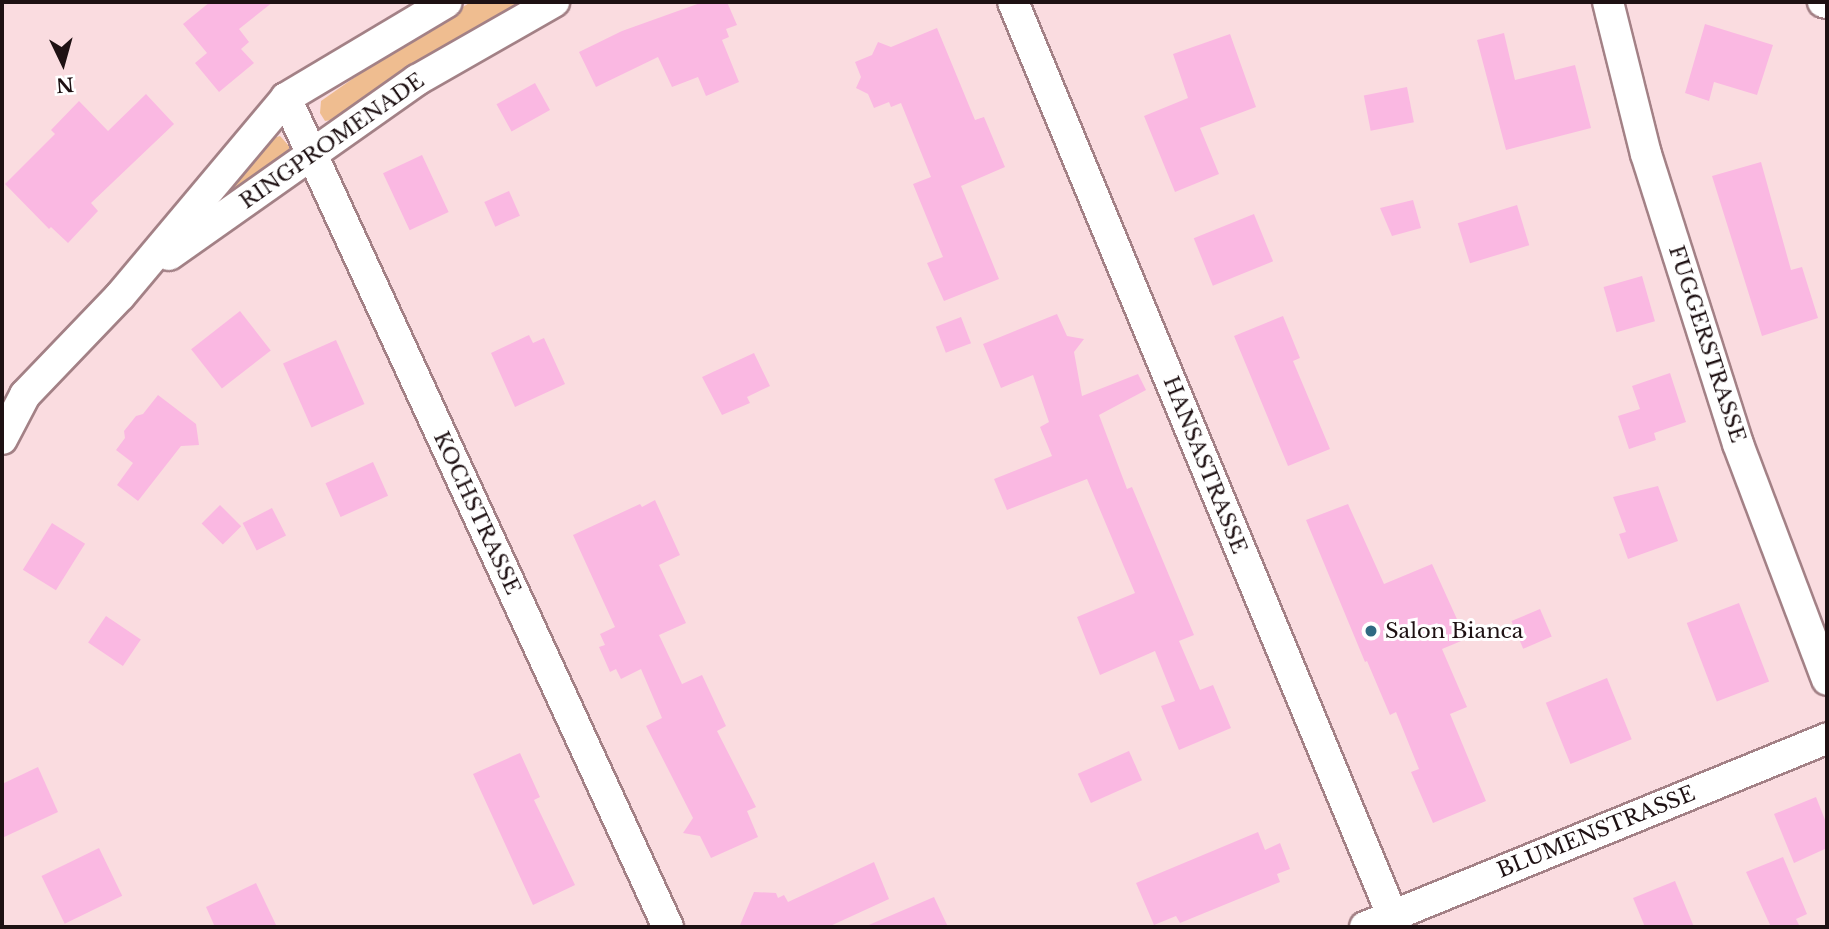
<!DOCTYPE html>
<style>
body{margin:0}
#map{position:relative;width:1829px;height:929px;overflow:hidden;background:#fadce0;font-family:"Libre Baskerville",serif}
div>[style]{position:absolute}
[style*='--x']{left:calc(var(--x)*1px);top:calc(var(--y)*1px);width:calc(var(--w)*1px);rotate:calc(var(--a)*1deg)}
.green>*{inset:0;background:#efbd90}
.building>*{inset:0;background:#fab8e2;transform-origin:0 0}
.roads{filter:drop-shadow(2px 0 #a38186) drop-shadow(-2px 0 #a38186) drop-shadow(0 2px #a38186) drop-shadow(0 -2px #a38186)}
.street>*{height:30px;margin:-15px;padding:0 15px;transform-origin:15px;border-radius:15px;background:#fff}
.dots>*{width:19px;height:19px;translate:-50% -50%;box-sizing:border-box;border:4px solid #fff;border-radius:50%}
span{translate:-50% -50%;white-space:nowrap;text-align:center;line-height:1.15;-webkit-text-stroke:6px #fff;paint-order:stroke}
.street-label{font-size:21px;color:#1e1113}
.poi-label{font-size:21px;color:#1e1113}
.left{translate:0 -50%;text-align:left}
.frame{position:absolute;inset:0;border:4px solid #1e1113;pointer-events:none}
.north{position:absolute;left:28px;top:28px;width:70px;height:70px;-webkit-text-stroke:5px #fff;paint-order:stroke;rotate:175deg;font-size:19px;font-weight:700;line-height:28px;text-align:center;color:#1e1113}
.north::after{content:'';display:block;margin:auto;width:24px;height:32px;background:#1e1113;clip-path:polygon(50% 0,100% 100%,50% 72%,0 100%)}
</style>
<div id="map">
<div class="green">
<i style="clip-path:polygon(471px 2px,530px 2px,415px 64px,337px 119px,325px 121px,320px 113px,321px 101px,405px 42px)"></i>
<i style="clip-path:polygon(280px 136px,290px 147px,284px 160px,199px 222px,263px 141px)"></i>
</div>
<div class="building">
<i style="clip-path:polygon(210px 2px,273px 2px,239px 29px,249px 42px,241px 49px,254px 63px,219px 92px,195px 63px,207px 53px,183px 24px)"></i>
<i style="clip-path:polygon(703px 2px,727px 2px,737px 25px,726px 29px,729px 37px,722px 40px,739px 82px,706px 96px,698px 77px,672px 87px,658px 57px,596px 87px,579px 52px,622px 31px)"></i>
<i style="clip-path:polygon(1705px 24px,1773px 45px,1757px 95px,1714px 82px,1709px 101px,1685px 93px)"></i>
<i style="clip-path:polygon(937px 28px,975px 120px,984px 117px,1005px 167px,961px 186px,999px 279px,944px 301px,927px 263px,943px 257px,913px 184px,931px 177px,901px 103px,891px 107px,889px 102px,874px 108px,868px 94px,856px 88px,861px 77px,855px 62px,872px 55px,878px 42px,891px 47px)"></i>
<i style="clip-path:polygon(1504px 33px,1515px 80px,1575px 65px,1591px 128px,1506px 150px,1477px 40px)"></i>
<i style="clip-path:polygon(1230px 34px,1256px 107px,1200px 128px,1219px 174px,1175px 192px,1144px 116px,1188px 98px,1173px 54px)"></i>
<i style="left:535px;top:83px;width:31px;height:44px;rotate:61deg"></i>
<i style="left:1407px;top:87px;width:36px;height:44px;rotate:79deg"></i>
<i style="clip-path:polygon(146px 94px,174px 124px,91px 203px,98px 211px,68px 243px,51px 227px,49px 229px,5px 184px,55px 134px,51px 130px,79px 101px,108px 131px)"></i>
<i style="left:422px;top:155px;width:63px;height:43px;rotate:65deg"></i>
<i style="clip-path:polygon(1761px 162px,1791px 270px,1802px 267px,1818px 318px,1762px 336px,1712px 176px)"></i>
<i style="left:509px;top:191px;width:27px;height:27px;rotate:66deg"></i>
<i style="clip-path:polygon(1413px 200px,1421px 228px,1392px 236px,1380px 208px)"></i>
<i style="left:1517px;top:205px;width:42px;height:62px;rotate:73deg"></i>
<i style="left:1254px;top:214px;width:51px;height:65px;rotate:68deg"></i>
<i style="left:1642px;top:276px;width:47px;height:40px;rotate:74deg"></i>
<i style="left:240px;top:311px;width:50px;height:62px;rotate:52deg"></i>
<i style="clip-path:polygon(1057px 314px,1067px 336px,1084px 339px,1074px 352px,1082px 396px,1138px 374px,1146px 390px,1099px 415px,1127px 489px,1132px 487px,1194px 635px,1179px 641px,1200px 690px,1213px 685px,1231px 728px,1179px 750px,1161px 706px,1175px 701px,1155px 651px,1100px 675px,1077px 617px,1135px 593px,1087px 479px,1007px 510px,994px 479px,1052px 456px,1040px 427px,1049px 422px,1033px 375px,1001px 388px,983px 344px)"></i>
<i style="clip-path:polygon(1283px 316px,1300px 358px,1293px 361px,1330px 449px,1288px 466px,1234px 336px)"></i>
<i style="left:961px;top:317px;width:28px;height:27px;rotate:69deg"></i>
<i style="clip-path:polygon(529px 335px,533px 343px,544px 338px,565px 384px,515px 407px,491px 353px)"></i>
<i style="left:336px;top:340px;width:70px;height:58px;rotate:66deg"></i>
<i style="clip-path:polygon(754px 353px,770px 386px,747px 397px,750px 403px,722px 415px,702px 377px)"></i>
<i style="clip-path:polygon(1670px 373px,1686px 422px,1654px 433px,1656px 440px,1629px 449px,1618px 416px,1640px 409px,1632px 386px)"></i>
<i style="clip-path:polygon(158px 395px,196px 424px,199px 445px,181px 446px,138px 501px,117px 485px,133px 463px,116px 450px,125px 438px,124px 431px,136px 416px,143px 414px)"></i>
<i style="left:373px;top:462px;width:37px;height:52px;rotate:66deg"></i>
<i style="clip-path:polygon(1658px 486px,1678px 541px,1628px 559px,1619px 534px,1626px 532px,1613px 497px)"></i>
<i style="clip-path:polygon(655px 500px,680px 555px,659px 565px,686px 623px,659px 635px,682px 684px,702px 675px,726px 726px,717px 731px,756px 807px,747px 811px,758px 837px,711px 858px,700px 836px,683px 833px,693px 818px,646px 726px,662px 718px,641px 669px,621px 679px,616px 669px,610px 672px,599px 647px,605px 645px,600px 634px,615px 627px,573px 535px,640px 504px,642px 507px)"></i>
<i style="clip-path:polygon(1348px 504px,1384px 584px,1432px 564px,1466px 639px,1442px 649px,1467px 707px,1450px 714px,1486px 801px,1433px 823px,1411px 772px,1419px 769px,1396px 712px,1390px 715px,1367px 661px,1365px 662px,1306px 520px)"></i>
<i style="left:220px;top:505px;width:30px;height:26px;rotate:45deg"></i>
<i style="left:272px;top:508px;width:31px;height:33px;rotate:63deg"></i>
<i style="left:52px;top:523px;width:39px;height:55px;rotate:32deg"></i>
<i style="left:1739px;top:603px;width:84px;height:56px;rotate:69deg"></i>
<i style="left:1540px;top:609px;width:30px;height:31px;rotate:67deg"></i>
<i style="left:106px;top:616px;width:42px;height:32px;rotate:34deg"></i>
<i style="left:1607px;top:678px;width:66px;height:66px;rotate:68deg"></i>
<i style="left:1129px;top:751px;width:32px;height:56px;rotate:66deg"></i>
<i style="clip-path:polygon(520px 753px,540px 797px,534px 800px,575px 885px,533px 905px,473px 774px)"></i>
<i style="clip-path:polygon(38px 767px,58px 812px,2px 838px,2px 784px)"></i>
<i style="clip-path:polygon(1816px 797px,1827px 825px,1827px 848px,1794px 863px,1774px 814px)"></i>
<i style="clip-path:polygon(1258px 832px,1265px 850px,1280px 843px,1290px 869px,1277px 874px,1280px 882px,1180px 923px,1176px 916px,1154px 925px,1136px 883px)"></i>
<i style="left:99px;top:848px;width:53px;height:64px;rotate:64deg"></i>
<i style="clip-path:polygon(1783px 857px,1807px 914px,1796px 919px,1800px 927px,1771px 927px,1746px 872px)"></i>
<i style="clip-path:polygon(874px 862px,889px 899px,828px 927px,734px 927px,740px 925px,754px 892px,776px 893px,778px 898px,784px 895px,788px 902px)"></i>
<i style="clip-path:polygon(1675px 881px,1694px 927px,1645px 927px,1633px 898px)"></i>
<i style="clip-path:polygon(256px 883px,277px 927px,215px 927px,206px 907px)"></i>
<i style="clip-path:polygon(934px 897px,948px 927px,864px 927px)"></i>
</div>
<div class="roads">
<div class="street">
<i style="--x:1013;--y:2;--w:1002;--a:67.45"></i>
<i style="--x:1608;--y:2;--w:157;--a:76"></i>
<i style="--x:1646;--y:154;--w:304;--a:72.4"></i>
<i style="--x:1738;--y:444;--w:252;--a:69.3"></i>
<i style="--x:1823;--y:2;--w:4;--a:14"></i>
<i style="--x:286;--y:98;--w:913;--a:65.26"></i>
<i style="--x:169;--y:255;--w:304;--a:-35.2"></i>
<i style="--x:417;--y:80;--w:158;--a:-29.7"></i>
<i style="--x:2;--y:439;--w:50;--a:-62.4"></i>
<i style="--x:25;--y:395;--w:137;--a:-46.2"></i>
<i style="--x:120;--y:296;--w:258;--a:-50"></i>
<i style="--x:286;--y:98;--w:187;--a:-30.8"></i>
<i style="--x:1365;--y:927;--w:499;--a:-22.2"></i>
</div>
</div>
<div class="dots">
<i style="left:1371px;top:631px;background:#306882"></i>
</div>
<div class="street-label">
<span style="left:332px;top:141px;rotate:-35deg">RINGPROMENADE</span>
<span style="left:1707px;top:344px;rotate:72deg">FUGGERSTRASSE</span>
<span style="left:1205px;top:465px;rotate:68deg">HANSASTRASSE</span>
<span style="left:477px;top:513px;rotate:65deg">KOCHSTRASSE</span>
<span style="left:1596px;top:832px;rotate:-22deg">BLUMENSTRASSE</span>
</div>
<div class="poi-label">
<span class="left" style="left:1385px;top:631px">Salon Bianca</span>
</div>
<div class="frame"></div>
<div class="north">N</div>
</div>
